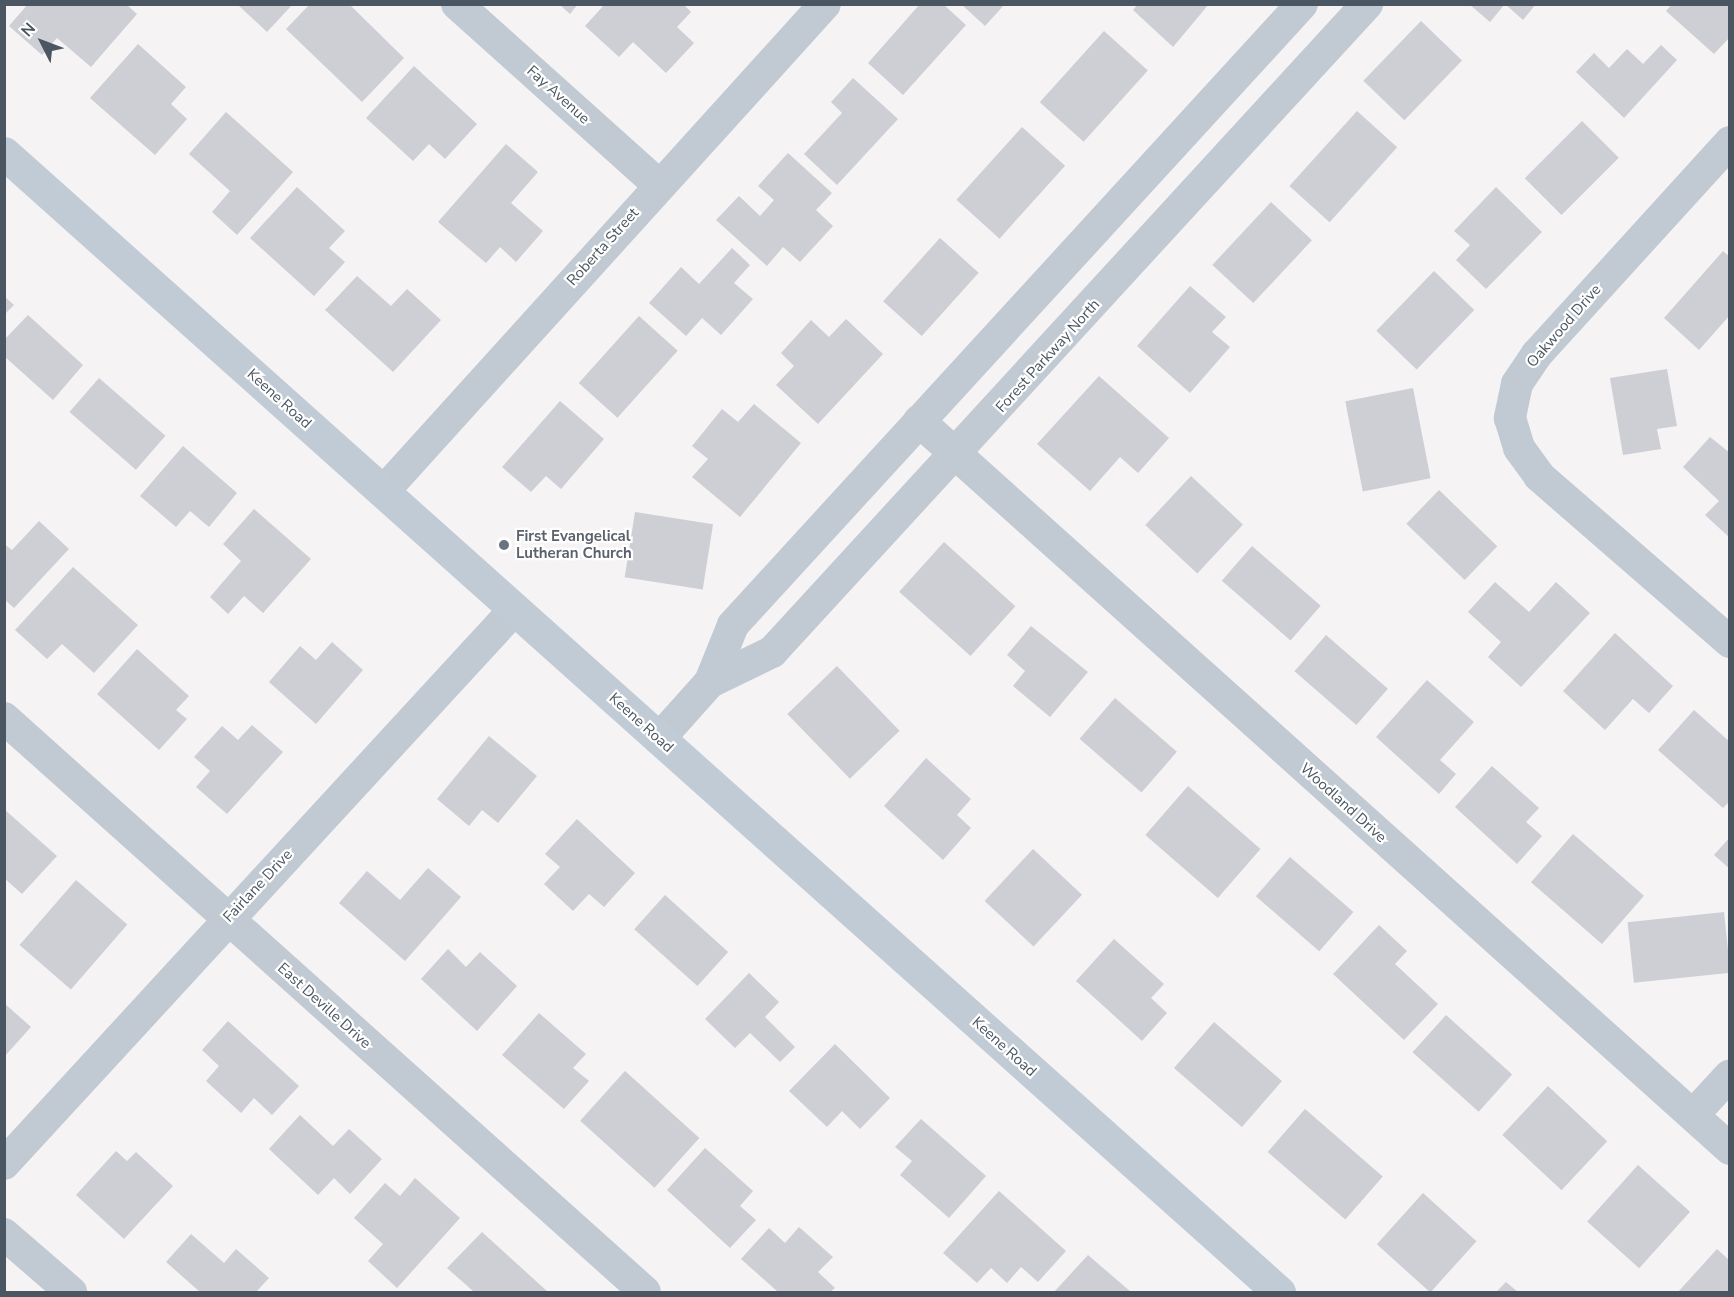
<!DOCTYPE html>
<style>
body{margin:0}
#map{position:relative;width:1734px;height:1297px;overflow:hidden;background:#f5f3f3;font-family:"Nunito Sans",sans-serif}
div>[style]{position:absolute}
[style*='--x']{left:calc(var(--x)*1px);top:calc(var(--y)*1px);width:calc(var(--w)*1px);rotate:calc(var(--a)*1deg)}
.building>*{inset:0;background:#cdcfd5;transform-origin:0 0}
.minor>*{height:32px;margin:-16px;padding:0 16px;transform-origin:16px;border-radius:16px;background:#c1cad2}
.secondary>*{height:33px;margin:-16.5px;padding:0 16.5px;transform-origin:16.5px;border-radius:16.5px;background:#c1cbd6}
.dots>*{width:16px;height:16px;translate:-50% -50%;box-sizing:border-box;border:3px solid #fff;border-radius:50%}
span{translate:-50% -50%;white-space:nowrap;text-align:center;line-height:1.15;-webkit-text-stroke:4.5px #fff;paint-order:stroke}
.street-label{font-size:15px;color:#4a5661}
.worship-label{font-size:15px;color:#5b616d;font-weight:700}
.left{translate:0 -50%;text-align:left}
.frame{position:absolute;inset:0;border:6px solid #4a5661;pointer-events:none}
.north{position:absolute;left:12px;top:12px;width:60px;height:60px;-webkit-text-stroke:4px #fff;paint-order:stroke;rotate:312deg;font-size:16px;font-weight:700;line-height:24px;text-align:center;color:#4a5661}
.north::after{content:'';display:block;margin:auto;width:21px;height:27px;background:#4a5661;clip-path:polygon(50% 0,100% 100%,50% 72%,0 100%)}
</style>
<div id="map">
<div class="building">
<i style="clip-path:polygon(28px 4px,126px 4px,137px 14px,91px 67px,57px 38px,42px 55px,9px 26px)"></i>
<i style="clip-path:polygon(237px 4px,293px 4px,267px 32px)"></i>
<i style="clip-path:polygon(310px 4px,349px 4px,404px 58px,362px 102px,286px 29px)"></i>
<i style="clip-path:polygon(559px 4px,578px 4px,570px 14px)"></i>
<i style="clip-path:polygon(605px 4px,683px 4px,691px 12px,677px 27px,694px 43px,666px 73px,633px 42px,619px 57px,585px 26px)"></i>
<i style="clip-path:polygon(920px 4px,943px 4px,966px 25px,903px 95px,868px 63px)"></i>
<i style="clip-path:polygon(961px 4px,1005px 4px,985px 26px)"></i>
<i style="clip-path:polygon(1138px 4px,1209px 4px,1173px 47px,1133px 10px)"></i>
<i style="clip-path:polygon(1469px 4px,1505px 4px,1490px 22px)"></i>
<i style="clip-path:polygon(1505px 4px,1536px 4px,1523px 20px)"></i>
<i style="clip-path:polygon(1672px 4px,1730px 4px,1730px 37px,1714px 54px,1666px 11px)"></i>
<i style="left:1421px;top:21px;width:57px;height:83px;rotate:44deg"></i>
<i style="left:1104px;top:31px;width:59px;height:96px;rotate:42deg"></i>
<i style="clip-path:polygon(138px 44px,186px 87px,171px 104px,187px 119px,155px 155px,90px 98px)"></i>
<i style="clip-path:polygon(1661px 45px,1677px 60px,1624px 118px,1576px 72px,1594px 53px,1609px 68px,1627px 49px,1643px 64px)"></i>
<i style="clip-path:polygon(414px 66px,477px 124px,445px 159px,429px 144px,413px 161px,366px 118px)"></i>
<i style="clip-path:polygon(853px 78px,898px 119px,837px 185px,804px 154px,842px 113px,831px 102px)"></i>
<i style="left:1357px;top:111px;width:54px;height:101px;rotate:42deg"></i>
<i style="clip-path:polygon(226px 112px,293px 172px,237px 235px,212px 212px,230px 191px,189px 154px)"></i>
<i style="left:1582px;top:121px;width:52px;height:81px;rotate:45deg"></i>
<i style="left:1022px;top:127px;width:58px;height:98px;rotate:42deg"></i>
<i style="clip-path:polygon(506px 144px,538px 172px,511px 203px,543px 231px,516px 262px,500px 247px,486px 263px,438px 222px)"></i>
<i style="clip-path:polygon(788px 153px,832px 193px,816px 210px,833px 226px,800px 262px,783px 247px,767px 266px,716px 220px,739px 196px,760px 216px,774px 200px,758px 186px)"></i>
<i style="clip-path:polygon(297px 187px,345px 231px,329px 248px,345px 262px,314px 296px,250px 238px)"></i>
<i style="clip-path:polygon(1496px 187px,1542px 232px,1486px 289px,1456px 260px,1470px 245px,1454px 231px)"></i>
<i style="left:1271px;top:202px;width:56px;height:86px;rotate:43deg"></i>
<i style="left:940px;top:238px;width:52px;height:85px;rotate:42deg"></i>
<i style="clip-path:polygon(732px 248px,750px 265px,734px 283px,753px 299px,721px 335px,702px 318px,686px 336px,649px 303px,681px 267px,699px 284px)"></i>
<i style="clip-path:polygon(1723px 251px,1730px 257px,1730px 315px,1699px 350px,1664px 318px)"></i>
<i style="left:1434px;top:271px;width:56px;height:83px;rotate:44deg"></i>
<i style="clip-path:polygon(357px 276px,391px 306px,407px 289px,441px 320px,393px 372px,325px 310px)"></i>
<i style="clip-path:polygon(1190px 286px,1226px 317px,1212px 332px,1230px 347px,1190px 393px,1137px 346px)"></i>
<i style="clip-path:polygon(4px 296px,14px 305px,4px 315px)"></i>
<i style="clip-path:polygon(28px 315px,83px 365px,53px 400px,4px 356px,4px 340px)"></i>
<i style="left:639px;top:316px;width:52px;height:90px;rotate:42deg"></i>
<i style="clip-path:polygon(846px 319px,883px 354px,818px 424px,776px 385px,794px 366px,781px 353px,811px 320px,829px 337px)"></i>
<i style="clip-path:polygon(1667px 369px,1677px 426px,1657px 429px,1661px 449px,1623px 455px,1610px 378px)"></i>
<i style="clip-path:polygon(1099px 376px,1169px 438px,1138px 473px,1120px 457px,1090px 491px,1037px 444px)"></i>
<i style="left:99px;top:378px;width:88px;height:45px;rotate:41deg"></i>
<i style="left:1413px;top:388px;width:92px;height:69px;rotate:79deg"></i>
<i style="clip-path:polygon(560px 401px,604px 439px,561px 489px,546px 476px,531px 492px,502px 467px)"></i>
<i style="clip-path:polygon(754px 404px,801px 443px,740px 517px,692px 477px,708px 459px,692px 446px,722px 409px,738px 422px)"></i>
<i style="clip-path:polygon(1710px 437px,1730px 453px,1730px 538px,1705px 515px,1719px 501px,1683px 467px)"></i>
<i style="clip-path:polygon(183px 446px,237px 493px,209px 527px,190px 511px,176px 527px,140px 496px)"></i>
<i style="left:1191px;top:476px;width:71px;height:67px;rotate:43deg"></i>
<i style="left:1439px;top:490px;width:81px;height:47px;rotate:44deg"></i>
<i style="clip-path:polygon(254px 509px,311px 559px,263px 613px,244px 596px,228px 614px,210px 597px,241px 561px,223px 544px)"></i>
<i style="left:635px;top:512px;width:79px;height:66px;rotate:9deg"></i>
<i style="clip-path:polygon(39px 521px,69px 549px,14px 608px,4px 599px,4px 544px,12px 550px)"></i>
<i style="left:944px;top:542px;width:96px;height:67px;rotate:42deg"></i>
<i style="left:1252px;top:546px;width:91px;height:46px;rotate:41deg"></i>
<i style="clip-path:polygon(73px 567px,138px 625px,94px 673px,62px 644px,47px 659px,15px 630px)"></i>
<i style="clip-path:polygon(1495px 582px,1529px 612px,1556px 582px,1590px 613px,1521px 687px,1488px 657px,1501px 642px,1468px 612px)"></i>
<i style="clip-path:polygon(1031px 626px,1088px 672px,1050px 717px,1013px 686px,1025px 671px,1007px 655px)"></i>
<i style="clip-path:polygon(1615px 633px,1673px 686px,1649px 713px,1633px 699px,1605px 730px,1563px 691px)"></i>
<i style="left:1326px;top:635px;width:82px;height:48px;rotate:41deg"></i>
<i style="clip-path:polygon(332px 642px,363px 670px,316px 724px,269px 682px,300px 646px,316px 660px)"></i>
<i style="clip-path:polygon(137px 649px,189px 696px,176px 710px,187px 719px,159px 750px,97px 694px)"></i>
<i style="left:837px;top:666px;width:90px;height:69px;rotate:46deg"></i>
<i style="clip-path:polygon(1427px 680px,1474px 722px,1440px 760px,1456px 774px,1439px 794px,1376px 737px)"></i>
<i style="left:1115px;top:698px;width:82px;height:54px;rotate:41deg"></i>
<i style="clip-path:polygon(1694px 710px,1730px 742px,1730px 801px,1723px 808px,1658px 750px)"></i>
<i style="clip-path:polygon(252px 725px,283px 752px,227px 814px,196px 787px,210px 771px,194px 757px,222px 726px,238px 740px)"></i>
<i style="clip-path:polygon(489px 736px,537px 776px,498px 823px,482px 810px,469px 826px,437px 799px)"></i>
<i style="clip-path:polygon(926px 758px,971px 799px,957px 815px,971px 828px,943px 860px,884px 806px)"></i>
<i style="clip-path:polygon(1492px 766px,1539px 808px,1526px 822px,1542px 836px,1517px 864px,1455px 807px)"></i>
<i style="left:1188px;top:786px;width:96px;height:65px;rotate:41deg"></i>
<i style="clip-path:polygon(4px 809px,57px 856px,22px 894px,4px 878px)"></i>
<i style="clip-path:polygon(577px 819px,635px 873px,604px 907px,589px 894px,573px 911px,544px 884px,560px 867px,545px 854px)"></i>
<i style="left:1573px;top:834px;width:94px;height:64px;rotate:41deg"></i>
<i style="clip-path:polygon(1730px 837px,1730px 869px,1714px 855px)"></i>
<i style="left:1033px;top:849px;width:67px;height:71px;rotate:43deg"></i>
<i style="left:1290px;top:857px;width:84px;height:52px;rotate:41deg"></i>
<i style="clip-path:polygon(428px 868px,461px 897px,405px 961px,339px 903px,367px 871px,400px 900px)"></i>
<i style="left:76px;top:880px;width:68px;height:86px;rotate:41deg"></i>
<i style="left:665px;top:895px;width:85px;height:46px;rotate:42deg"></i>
<i style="left:1724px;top:912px;width:61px;height:97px;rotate:84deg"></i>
<i style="clip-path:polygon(1379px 925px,1407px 951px,1395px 964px,1438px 1004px,1404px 1040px,1333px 974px)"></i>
<i style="clip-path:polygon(1114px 939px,1164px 984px,1151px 998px,1167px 1013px,1142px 1041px,1076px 981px)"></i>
<i style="clip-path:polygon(448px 949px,466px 967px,480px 952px,517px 986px,477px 1031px,421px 979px)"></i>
<i style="clip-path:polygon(749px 973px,779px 1002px,765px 1017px,795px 1047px,780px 1062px,750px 1033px,735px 1048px,705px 1019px)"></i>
<i style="clip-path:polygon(4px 1003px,31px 1027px,4px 1057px)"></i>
<i style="clip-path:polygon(539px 1013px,586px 1054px,573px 1068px,589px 1081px,564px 1109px,502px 1055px)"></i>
<i style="left:1446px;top:1015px;width:89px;height:50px;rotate:42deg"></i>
<i style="clip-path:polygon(228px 1021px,299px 1086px,272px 1115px,254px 1098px,241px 1113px,206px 1081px,219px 1066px,202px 1050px)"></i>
<i style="left:1214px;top:1022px;width:90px;height:61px;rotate:41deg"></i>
<i style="clip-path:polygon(835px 1044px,890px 1098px,860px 1129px,842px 1111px,827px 1127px,789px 1091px)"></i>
<i style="left:625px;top:1071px;width:100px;height:67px;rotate:42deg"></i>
<i style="left:1548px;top:1086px;width:81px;height:67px;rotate:43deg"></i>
<i style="left:1305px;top:1109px;width:103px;height:57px;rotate:41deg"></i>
<i style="clip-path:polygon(300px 1115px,333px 1146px,349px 1129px,382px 1159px,350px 1194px,334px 1178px,318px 1195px,269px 1149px)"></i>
<i style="clip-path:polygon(921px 1119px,986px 1176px,949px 1218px,900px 1175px,912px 1161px,895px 1147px)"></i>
<i style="clip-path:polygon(705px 1148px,753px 1191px,740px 1206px,756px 1220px,730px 1248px,667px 1190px)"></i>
<i style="clip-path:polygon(116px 1151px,127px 1161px,136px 1152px,173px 1186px,124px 1239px,76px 1195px)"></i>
<i style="left:1638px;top:1165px;width:70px;height:76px;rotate:42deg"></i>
<i style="clip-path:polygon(415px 1178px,460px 1218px,397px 1288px,368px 1261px,383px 1244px,354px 1218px,385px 1183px,400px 1196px)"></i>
<i style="clip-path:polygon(999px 1191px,1066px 1251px,1038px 1282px,1021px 1267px,1007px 1283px,991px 1268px,977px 1283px,943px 1253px)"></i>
<i style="left:1423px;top:1193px;width:72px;height:69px;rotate:42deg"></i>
<i style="clip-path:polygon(799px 1227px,833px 1257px,818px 1272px,835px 1288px,830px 1292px,778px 1292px,741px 1259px,769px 1228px,785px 1243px)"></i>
<i style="clip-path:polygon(482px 1232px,548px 1292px,474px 1292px,447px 1268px)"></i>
<i style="clip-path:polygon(191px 1234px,224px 1263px,236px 1249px,269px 1278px,256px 1292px,200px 1292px,166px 1262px)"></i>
<i style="clip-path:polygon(1717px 1249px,1730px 1261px,1730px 1292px,1678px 1292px)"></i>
<i style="clip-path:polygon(1088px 1255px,1131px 1292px,1054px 1292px)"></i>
<i style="clip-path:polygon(1506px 1282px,1518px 1292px,1496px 1292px)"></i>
</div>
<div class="minor">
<i style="--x:457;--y:4;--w:271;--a:41.9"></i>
<i style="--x:1730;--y:142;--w:287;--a:132.3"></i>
<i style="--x:1537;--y:354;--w:36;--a:124"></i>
<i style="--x:1517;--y:384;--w:35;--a:102"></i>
<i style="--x:1510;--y:418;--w:31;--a:73"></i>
<i style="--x:1519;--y:448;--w:34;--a:54"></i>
<i style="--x:1539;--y:476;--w:253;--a:41"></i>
<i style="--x:919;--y:421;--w:1090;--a:41.91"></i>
<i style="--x:383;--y:492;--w:658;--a:-47.83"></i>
<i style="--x:710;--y:682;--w:69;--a:-25.8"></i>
<i style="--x:772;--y:652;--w:880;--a:-47.44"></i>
<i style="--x:4;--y:718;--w:860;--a:41.84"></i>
<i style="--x:659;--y:739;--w:76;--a:-48.2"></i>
<i style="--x:710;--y:682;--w:61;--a:-68"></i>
<i style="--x:733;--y:625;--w:842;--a:-47.5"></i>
<i style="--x:1693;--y:1115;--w:54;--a:-47.2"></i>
<i style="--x:4;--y:1164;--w:753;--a:-47.37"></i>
<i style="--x:4;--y:1234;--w:89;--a:40.9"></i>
</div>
<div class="secondary">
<i style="--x:4;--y:153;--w:1710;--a:41.78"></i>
</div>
<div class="dots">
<i style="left:504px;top:545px;background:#6b7280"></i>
</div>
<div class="street-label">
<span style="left:558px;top:95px;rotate:42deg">Fay Avenue</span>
<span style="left:603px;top:247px;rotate:-48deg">Roberta Street</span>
<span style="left:1564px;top:326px;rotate:-49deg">Oakwood Drive</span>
<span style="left:1048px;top:356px;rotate:-48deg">Forest Parkway North</span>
<span style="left:279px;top:399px;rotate:42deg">Keene Road</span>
<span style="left:641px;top:723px;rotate:42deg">Keene Road</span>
<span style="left:1343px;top:803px;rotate:42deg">Woodland Drive</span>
<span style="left:258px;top:886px;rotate:-47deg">Fairlane Drive</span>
<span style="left:324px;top:1006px;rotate:42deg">East Deville Drive</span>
<span style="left:1004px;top:1047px;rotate:42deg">Keene Road</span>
</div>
<div class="worship-label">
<span class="left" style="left:516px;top:545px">First Evangelical<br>Lutheran Church</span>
</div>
<div class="frame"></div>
<div class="north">N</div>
</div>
